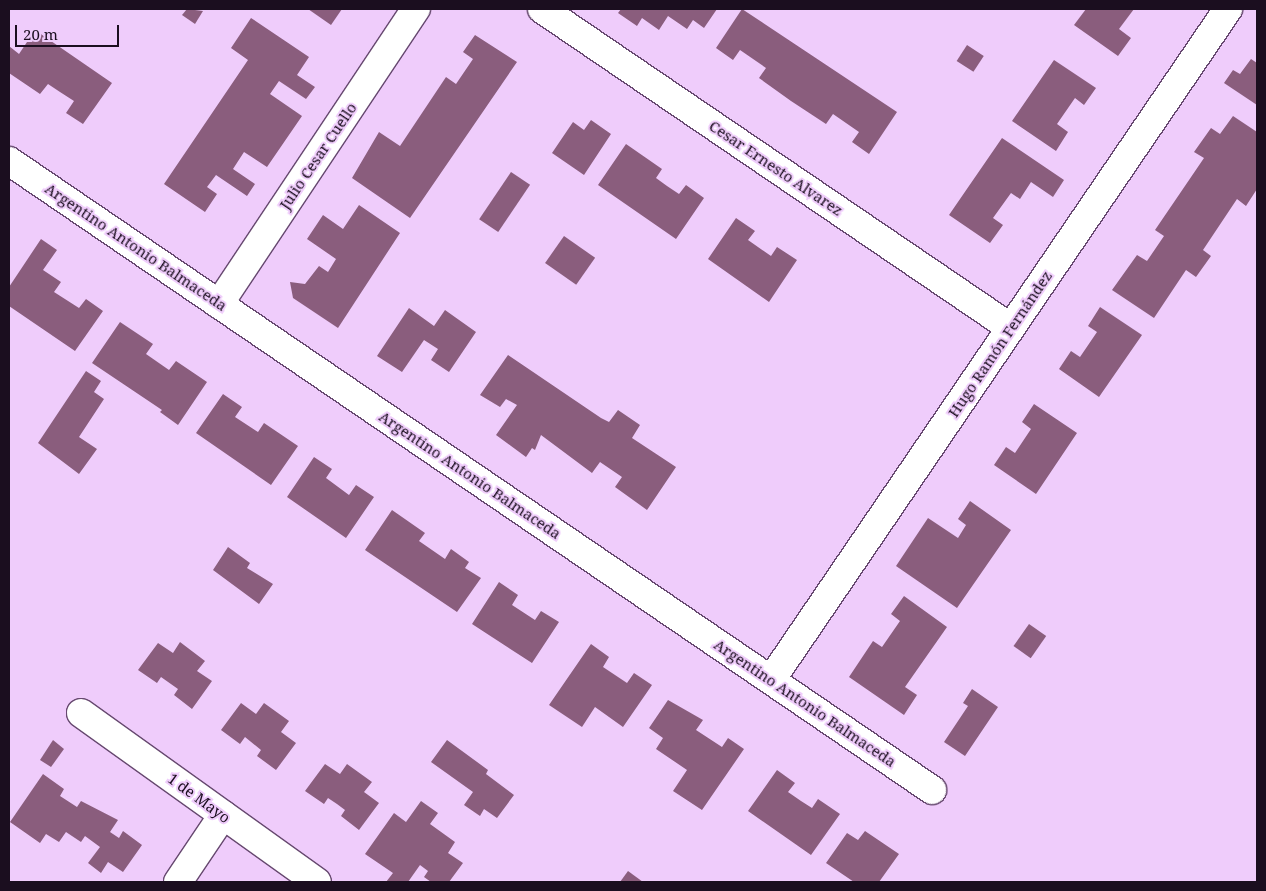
<!DOCTYPE html>
<meta charset="utf-8">
<style>
body{margin:0}
#map{position:relative;width:1266px;height:891px;overflow:hidden;background:#efccfb;font-family:"Noto Serif",serif}
div>[style]{position:absolute}
[style*='--x']{left:calc(var(--x)*1px);top:calc(var(--y)*1px);width:calc(var(--w)*1px);rotate:calc(var(--a)*1deg)}
.building>*{inset:0;background:#8a5d7d;transform-origin:0 0}
.roads{filter:drop-shadow(1px 0 #674970) drop-shadow(-1px 0 #674970) drop-shadow(0 1px #674970) drop-shadow(0 -1px #674970)}
.minor>*{height:28px;margin:-14px;padding:0 14px;transform-origin:14px;border-radius:14px;background:#fff}
span{translate:-50% -50%;white-space:nowrap;text-align:center;line-height:1.15;-webkit-text-stroke:4px #efccfb;paint-order:stroke}
.street-label{font-size:15px;color:#1b0e1f}
.frame{position:absolute;inset:0;border:10px solid #1b0e1f;pointer-events:none}
.scale{position:absolute;left:15px;top:25px;width:104px;height:22px;box-sizing:border-box;border:2px solid #1b0e1f;border-top:0;padding-left:6px;font-size:15px;line-height:18px;white-space:nowrap;color:#1b0e1f;-webkit-text-stroke:4px #efccfb;paint-order:stroke}
</style>
<div id="map">
<div class="building">
<i style="clip-path:polygon(187px 9px,203px 11px,195px 24px,182px 15px)"></i>
<i style="clip-path:polygon(308px 9px,342px 9px,331px 25px)"></i>
<i style="clip-path:polygon(621px 9px,717px 9px,704px 28px,693px 20px,687px 29px,668px 16px,659px 30px,642px 18px,637px 26px,618px 13px)"></i>
<i style="clip-path:polygon(742px 9px,897px 112px,869px 154px,852px 142px,859px 132px,833px 114px,826px 124px,791px 101px,759px 78px,766px 68px,740px 50px,733px 60px,716px 48px)"></i>
<i style="clip-path:polygon(1086px 9px,1134px 9px,1119px 29px,1131px 38px,1118px 56px,1074px 25px)"></i>
<i style="clip-path:polygon(251px 18px,309px 57px,297px 75px,315px 87px,306px 99px,279px 81px,270px 94px,302px 116px,267px 167px,244px 152px,233px 169px,255px 184px,247px 196px,216px 175px,207px 187px,217px 194px,205px 212px,164px 184px,248px 60px,231px 48px)"></i>
<i style="clip-path:polygon(35px 30px,112px 83px,83px 124px,66px 113px,74px 101px,60px 92px,48px 84px,40px 94px,9px 73px,9px 46px,19px 54px)"></i>
<i style="clip-path:polygon(475px 35px,517px 62px,410px 218px,352px 178px,379px 132px,400px 146px,446px 77px,456px 84px,473px 59px,463px 52px)"></i>
<i style="left:967px;top:45px;width:20px;height:19px;rotate:33deg"></i>
<i style="clip-path:polygon(1251px 59px,1257px 63px,1257px 105px,1224px 83px,1233px 70px,1240px 74px)"></i>
<i style="clip-path:polygon(1054px 60px,1096px 88px,1084px 105px,1075px 98px,1057px 124px,1068px 132px,1056px 151px,1012px 121px)"></i>
<i style="clip-path:polygon(1233px 116px,1257px 132px,1257px 189px,1246px 206px,1237px 199px,1203px 250px,1211px 256px,1196px 277px,1186px 270px,1154px 318px,1112px 290px,1137px 255px,1147px 261px,1164px 236px,1155px 230px,1204px 158px,1194px 152px,1211px 128px,1220px 134px)"></i>
<i style="clip-path:polygon(591px 120px,611px 134px,584px 175px,552px 153px,573px 122px,584px 130px)"></i>
<i style="clip-path:polygon(1002px 138px,1064px 180px,1053px 197px,1031px 182px,1020px 199px,1011px 193px,993px 218px,1003px 225px,990px 243px,949px 215px)"></i>
<i style="clip-path:polygon(626px 144px,662px 169px,656px 178px,667px 186px,679px 194px,686px 185px,704px 198px,676px 239px,598px 185px)"></i>
<i style="left:511px;top:172px;width:23px;height:57px;rotate:34deg"></i>
<i style="clip-path:polygon(359px 205px,400px 233px,338px 328px,293px 298px,290px 282px,305px 284px,319px 266px,328px 272px,336px 259px,307px 239px,323px 215px,343px 229px)"></i>
<i style="clip-path:polygon(736px 218px,755px 231px,748px 240px,771px 256px,777px 247px,797px 260px,769px 302px,708px 259px)"></i>
<i style="left:564px;top:236px;width:38px;height:33px;rotate:35deg"></i>
<i style="clip-path:polygon(41px 239px,57px 250px,43px 270px,61px 282px,54px 292px,79px 308px,86px 299px,103px 311px,75px 351px,9px 306px,9px 287px)"></i>
<i style="clip-path:polygon(1100px 307px,1142px 335px,1099px 397px,1059px 369px,1071px 351px,1080px 357px,1097px 332px,1088px 326px)"></i>
<i style="clip-path:polygon(409px 308px,434px 326px,445px 310px,476px 332px,449px 372px,431px 360px,438px 349px,424px 340px,402px 372px,377px 356px)"></i>
<i style="clip-path:polygon(120px 322px,153px 344px,146px 354px,169px 370px,176px 361px,207px 382px,178px 425px,160px 412px,162px 410px,92px 363px)"></i>
<i style="clip-path:polygon(508px 355px,601px 418px,609px 422px,618px 410px,640px 425px,632px 438px,676px 467px,647px 510px,615px 487px,622px 477px,600px 462px,592px 473px,541px 435px,535px 450px,532px 448px,526px 457px,496px 435px,517px 405px,506px 399px,500px 407px,480px 395px)"></i>
<i style="clip-path:polygon(86px 371px,101px 381px,94px 392px,104px 399px,79px 437px,97px 449px,79px 474px,38px 443px)"></i>
<i style="clip-path:polygon(223px 394px,242px 407px,235px 417px,258px 432px,264px 423px,298px 446px,271px 485px,196px 433px)"></i>
<i style="clip-path:polygon(1034px 404px,1077px 433px,1036px 494px,994px 465px,1006px 447px,1015px 453px,1031px 429px,1022px 422px)"></i>
<i style="clip-path:polygon(314px 457px,332px 469px,326px 478px,349px 495px,356px 485px,374px 497px,346px 538px,287px 497px)"></i>
<i style="clip-path:polygon(970px 501px,1011px 530px,957px 608px,896px 566px,928px 518px,958px 538px,966px 525px,958px 519px)"></i>
<i style="clip-path:polygon(392px 510px,425px 533px,419px 541px,445px 559px,451px 549px,469px 562px,465px 568px,481px 578px,457px 612px,365px 550px)"></i>
<i style="clip-path:polygon(228px 547px,250px 563px,247px 568px,273px 584px,259px 604px,213px 570px)"></i>
<i style="clip-path:polygon(499px 582px,518px 595px,512px 605px,535px 620px,541px 611px,559px 622px,532px 663px,472px 624px)"></i>
<i style="clip-path:polygon(904px 596px,947px 627px,905px 687px,917px 695px,904px 715px,849px 677px,873px 641px,882px 647px,900px 621px,891px 614px)"></i>
<i style="left:1029px;top:624px;width:21px;height:27px;rotate:35deg"></i>
<i style="clip-path:polygon(180px 642px,205px 661px,197px 671px,212px 681px,192px 709px,174px 695px,178px 689px,161px 677px,157px 683px,138px 670px,158px 643px,173px 653px)"></i>
<i style="clip-path:polygon(591px 644px,609px 657px,603px 667px,627px 683px,634px 673px,652px 685px,623px 727px,595px 707px,582px 727px,549px 705px)"></i>
<i style="clip-path:polygon(972px 689px,998px 707px,965px 756px,944px 742px,968px 706px,963px 703px)"></i>
<i style="clip-path:polygon(668px 700px,703px 720px,696px 730px,722px 747px,728px 738px,744px 749px,702px 810px,673px 791px,687px 770px,656px 749px,663px 738px,649px 728px)"></i>
<i style="clip-path:polygon(241px 703px,256px 714px,264px 703px,289px 721px,281px 732px,296px 743px,276px 770px,257px 756px,261px 750px,245px 737px,240px 744px,221px 730px)"></i>
<i style="clip-path:polygon(53px 740px,64px 749px,51px 767px,40px 760px)"></i>
<i style="clip-path:polygon(447px 740px,488px 770px,486px 774px,514px 795px,497px 818px,484px 809px,480px 816px,464px 805px,473px 792px,431px 762px)"></i>
<i style="clip-path:polygon(325px 764px,340px 774px,347px 764px,372px 782px,364px 792px,379px 803px,359px 830px,341px 816px,345px 810px,337px 804px,328px 798px,324px 804px,305px 791px)"></i>
<i style="clip-path:polygon(777px 770px,795px 783px,788px 792px,801px 801px,812px 808px,818px 799px,840px 814px,811px 855px,748px 811px)"></i>
<i style="clip-path:polygon(43px 774px,64px 789px,60px 796px,77px 807px,81px 801px,118px 820px,110px 832px,119px 838px,123px 831px,142px 845px,123px 872px,108px 862px,101px 873px,88px 863px,100px 847px,85px 836px,81px 842px,66px 832px,59px 842px,46px 834px,40px 843px,10px 822px)"></i>
<i style="clip-path:polygon(421px 801px,438px 813px,430px 824px,455px 842px,448px 853px,463px 863px,449px 882px,431px 882px,424px 877px,428px 871px,420px 865px,408px 882px,386px 882px,393px 873px,365px 854px,394px 813px,406px 822px)"></i>
<i style="clip-path:polygon(865px 831px,899px 854px,879px 882px,854px 882px,826px 863px,847px 833px,858px 840px)"></i>
<i style="clip-path:polygon(628px 871px,643px 882px,620px 882px)"></i>
</div>
<div class="roads">
<div class="minor">
<i style="--x:542;--y:9;--w:567;--a:34.22"></i>
<i style="--x:9;--y:161;--w:1117;--a:34.27"></i>
<i style="--x:219;--y:304;--w:355;--a:-56.3"></i>
<i style="--x:771;--y:680;--w:812;--a:-55.74"></i>
<i style="--x:81;--y:713;--w:290;--a:35.6"></i>
<i style="--x:178;--y:882;--w:81;--a:-56.1"></i>
</div>
</div>
<div class="street-label">
<span style="left:318px;top:156px;rotate:-56deg">Julio Cesar Cuello</span>
<span style="left:776px;top:168px;rotate:34deg">Cesar Ernesto Alvarez</span>
<span style="left:136px;top:247px;rotate:34deg">Argentino Antonio Balmaceda</span>
<span style="left:1000px;top:344px;rotate:-56deg">Hugo Ramón Fernández</span>
<span style="left:470px;top:475px;rotate:34deg">Argentino Antonio Balmaceda</span>
<span style="left:805px;top:703px;rotate:34deg">Argentino Antonio Balmaceda</span>
<span style="left:199px;top:798px;rotate:36deg">1 de Mayo</span>
</div>
<div class="frame"></div>
<div class="scale">20 m</div>
</div>
